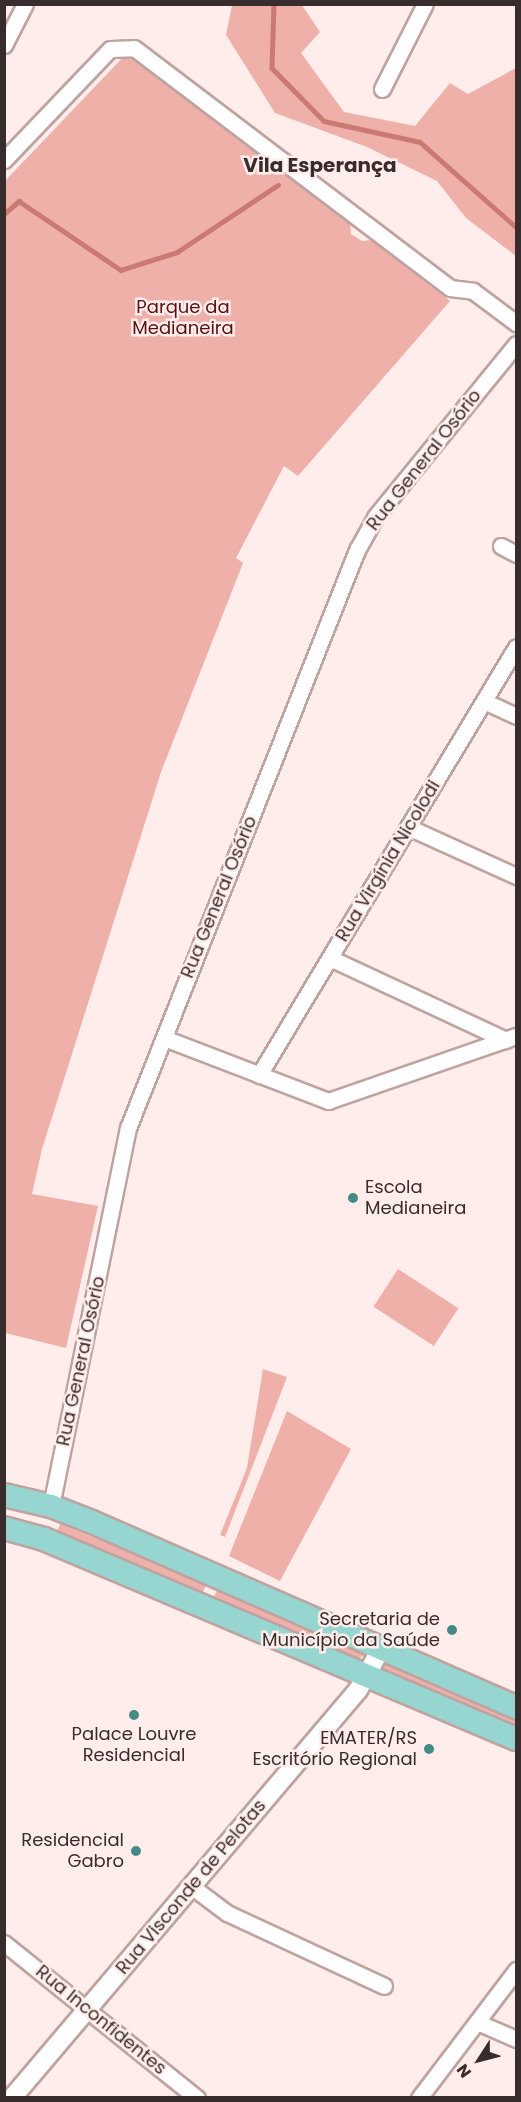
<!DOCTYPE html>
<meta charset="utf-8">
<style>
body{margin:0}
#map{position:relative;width:521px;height:2102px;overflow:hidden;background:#ffedeb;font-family:Poppins,sans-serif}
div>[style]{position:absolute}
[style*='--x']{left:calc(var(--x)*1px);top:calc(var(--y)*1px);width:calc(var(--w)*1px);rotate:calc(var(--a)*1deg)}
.green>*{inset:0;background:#efb0aa;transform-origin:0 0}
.stream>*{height:4.5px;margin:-2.25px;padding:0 2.25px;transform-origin:2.25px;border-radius:2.25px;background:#cb7a73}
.roads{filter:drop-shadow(2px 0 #bea3a0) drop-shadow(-2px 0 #bea3a0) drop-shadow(0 2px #bea3a0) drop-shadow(0 -2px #bea3a0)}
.minor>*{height:15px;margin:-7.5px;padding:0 7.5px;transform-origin:7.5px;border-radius:7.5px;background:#fff}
.tertiary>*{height:18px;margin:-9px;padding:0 9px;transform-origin:9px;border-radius:9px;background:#fff}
.primary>*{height:22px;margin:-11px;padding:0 11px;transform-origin:11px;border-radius:11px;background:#97d6d0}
.dots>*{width:16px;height:16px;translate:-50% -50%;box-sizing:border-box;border:3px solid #ffedeb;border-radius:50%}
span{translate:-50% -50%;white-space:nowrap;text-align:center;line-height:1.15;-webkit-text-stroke:5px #ffedeb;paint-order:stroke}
.park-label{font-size:18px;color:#590f11}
.street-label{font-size:18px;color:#382d2c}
.poi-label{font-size:18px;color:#382d2c}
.left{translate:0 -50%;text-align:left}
.right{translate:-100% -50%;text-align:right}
.neighbourhood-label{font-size:20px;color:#382d2c;font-weight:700}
.frame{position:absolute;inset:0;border:6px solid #382d2c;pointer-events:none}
.north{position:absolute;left:449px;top:2030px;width:60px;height:60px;-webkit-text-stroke:4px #ffedeb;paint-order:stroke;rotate:234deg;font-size:16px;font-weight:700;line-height:24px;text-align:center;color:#382d2c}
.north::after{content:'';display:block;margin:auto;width:21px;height:27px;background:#382d2c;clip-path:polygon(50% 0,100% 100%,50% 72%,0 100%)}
</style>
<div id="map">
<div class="green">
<i style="clip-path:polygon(232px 5px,302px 5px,320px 32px,301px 53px,344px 112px,415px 126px,450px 83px,468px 94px,516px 68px,516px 256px,466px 218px,437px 181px,367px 147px,275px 113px,226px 35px)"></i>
<i style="clip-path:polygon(129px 51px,350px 222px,351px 234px,362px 241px,372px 240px,450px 301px,298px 476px,284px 466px,236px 558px,243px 563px,161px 772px,42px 1149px,32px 1194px,98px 1206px,66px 1348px,5px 1333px,4px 182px)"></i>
<i style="left:398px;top:1269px;width:72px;height:45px;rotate:33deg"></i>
<i style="clip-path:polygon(263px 1369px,287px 1377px,225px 1537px,220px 1535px,247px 1468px)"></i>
<i style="clip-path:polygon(287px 1411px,351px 1449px,280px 1581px,229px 1556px)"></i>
<i style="left:60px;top:1524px;width:158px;height:10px;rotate:22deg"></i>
<i style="clip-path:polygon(218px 1589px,361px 1651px,363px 1656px,356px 1660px,213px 1598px)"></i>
<i style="clip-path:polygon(382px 1661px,516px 1717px,516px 1729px,382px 1670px)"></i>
</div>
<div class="stream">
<i style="--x:274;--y:4;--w:64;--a:91.8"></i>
<i style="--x:272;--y:68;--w:74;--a:45.5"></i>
<i style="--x:324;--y:121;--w:98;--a:12.3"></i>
<i style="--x:420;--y:142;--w:128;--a:41.5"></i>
<i style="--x:4;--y:214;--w:20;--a:-41"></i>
<i style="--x:19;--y:201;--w:123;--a:34.1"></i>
<i style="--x:121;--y:270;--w:59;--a:-17.8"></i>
<i style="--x:177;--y:252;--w:121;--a:-33.6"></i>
</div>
<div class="roads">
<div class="minor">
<i style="--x:4;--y:45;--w:46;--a:-62.9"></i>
<i style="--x:382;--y:89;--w:95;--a:-63.2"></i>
<i style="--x:4;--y:160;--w:153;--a:-46.3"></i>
<i style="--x:110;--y:49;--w:24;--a:-2"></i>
<i style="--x:134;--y:48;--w:397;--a:37.2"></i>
<i style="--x:450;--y:288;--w:23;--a:7"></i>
<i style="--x:473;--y:291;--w:54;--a:36.7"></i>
<i style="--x:501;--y:546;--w:17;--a:28"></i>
<i style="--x:484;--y:701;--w:35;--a:25"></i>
<i style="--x:408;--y:827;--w:119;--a:24.4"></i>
<i style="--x:330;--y:958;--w:194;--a:25"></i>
<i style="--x:164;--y:1038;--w:176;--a:21"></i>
<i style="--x:328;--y:1101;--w:199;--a:-19.1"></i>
<i style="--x:259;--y:1075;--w:499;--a:-59"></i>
<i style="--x:51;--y:1506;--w:386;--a:-78.5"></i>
<i style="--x:128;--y:1128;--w:622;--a:-68.39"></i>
<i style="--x:357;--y:550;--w:38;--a:-61"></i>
<i style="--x:375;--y:517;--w:223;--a:-50.8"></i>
<i style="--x:191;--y:1886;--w:45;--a:36.9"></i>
<i style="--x:227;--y:1913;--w:173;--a:24.9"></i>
<i style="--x:4;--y:1943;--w:248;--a:38.8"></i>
<i style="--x:477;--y:2022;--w:43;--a:23.6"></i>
<i style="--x:419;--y:2098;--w:161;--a:-52.8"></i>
</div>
<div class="tertiary">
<i style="--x:12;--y:2098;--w:535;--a:-49.7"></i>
<i style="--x:358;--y:1690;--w:49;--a:-60.8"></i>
</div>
<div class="primary">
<i style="--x:4;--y:1495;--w:48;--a:13.2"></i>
<i style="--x:51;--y:1506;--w:44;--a:21.3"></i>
<i style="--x:92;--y:1522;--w:463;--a:23.6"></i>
<i style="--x:4;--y:1528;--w:41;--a:15.4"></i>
<i style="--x:44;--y:1539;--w:513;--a:22.96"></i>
</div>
</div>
<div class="dots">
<i style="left:353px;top:1198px;background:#448b84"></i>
<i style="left:452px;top:1630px;background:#448b84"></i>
<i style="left:134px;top:1715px;background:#448b84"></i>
<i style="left:429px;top:1749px;background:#448b84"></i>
<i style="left:136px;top:1851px;background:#448b84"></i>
</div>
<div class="park-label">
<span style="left:183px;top:318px">Parque da<br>Medianeira</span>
</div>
<div class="street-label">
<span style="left:424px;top:460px;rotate:-52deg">Rua General Osório</span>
<span style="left:388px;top:861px;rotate:-59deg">Rua Virgínia Nicolodi</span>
<span style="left:219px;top:897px;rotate:-68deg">Rua General Osório</span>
<span style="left:81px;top:1361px;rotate:-78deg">Rua General Osório</span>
<span style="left:191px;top:1887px;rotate:-50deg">Rua Visconde de Pelotas</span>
<span style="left:101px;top:2020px;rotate:39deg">Rua Inconfidentes</span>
</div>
<div class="poi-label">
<span class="left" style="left:365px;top:1198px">Escola<br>Medianeira</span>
<span class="right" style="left:440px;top:1630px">Secretaria de<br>Município da Saúde</span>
<span style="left:134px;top:1745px">Palace Louvre<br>Residencial</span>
<span class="right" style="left:417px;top:1749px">EMATER/RS<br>Escritório Regional</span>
<span class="right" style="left:124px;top:1851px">Residencial<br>Gabro</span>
</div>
<div class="neighbourhood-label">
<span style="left:320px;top:165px">Vila Esperança</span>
</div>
<div class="frame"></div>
<div class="north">N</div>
</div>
